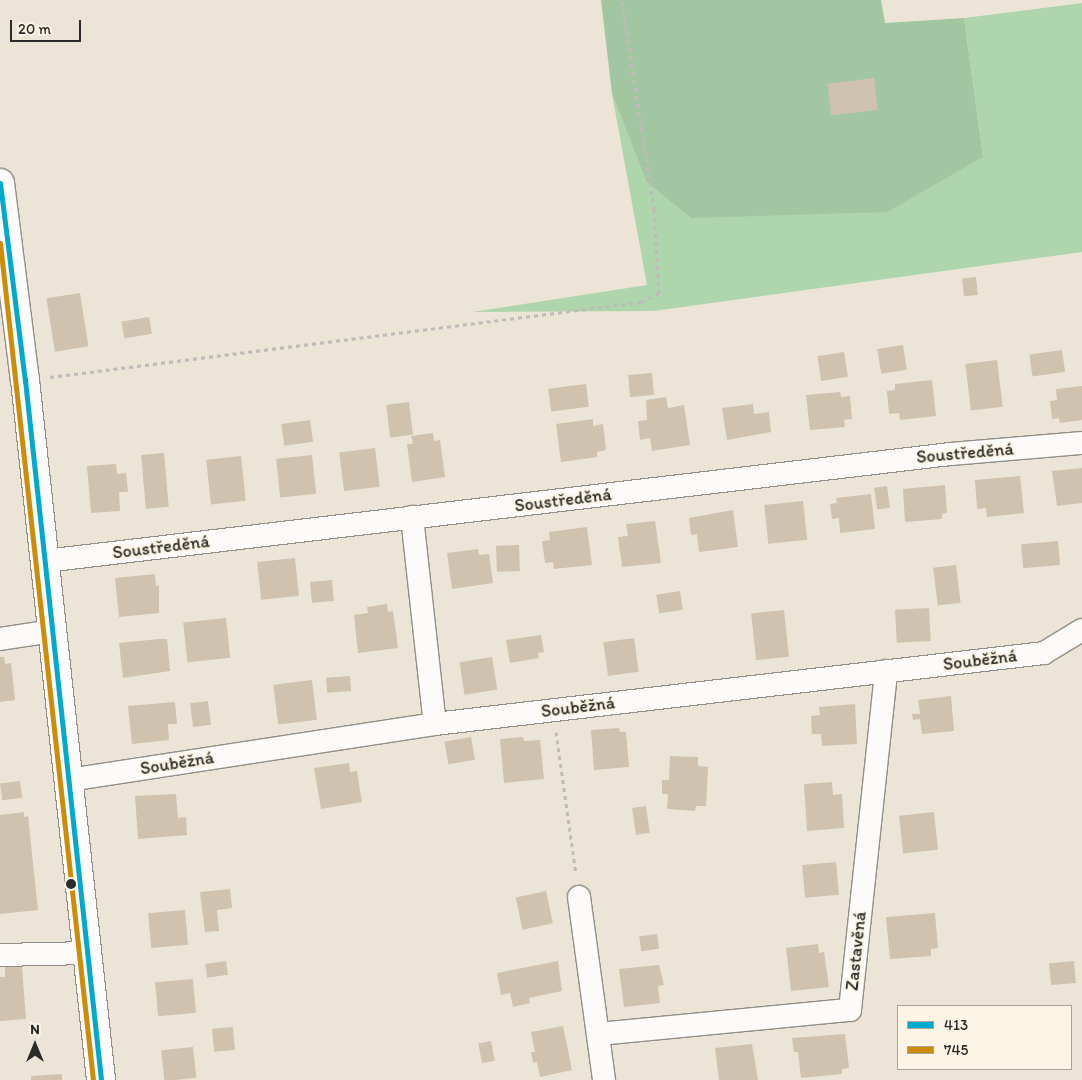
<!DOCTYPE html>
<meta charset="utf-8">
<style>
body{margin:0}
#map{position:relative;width:1082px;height:1080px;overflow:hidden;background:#ece5d7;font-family:Itim,sans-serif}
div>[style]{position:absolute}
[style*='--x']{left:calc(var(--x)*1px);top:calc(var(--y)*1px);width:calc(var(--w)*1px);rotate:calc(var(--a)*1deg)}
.green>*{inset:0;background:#aed5ab}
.forest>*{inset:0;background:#a2c6a1}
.building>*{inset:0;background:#cfc2af;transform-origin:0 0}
.path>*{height:3px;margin-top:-1.5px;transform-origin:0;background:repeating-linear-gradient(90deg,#bdbcba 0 4px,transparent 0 8px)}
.roads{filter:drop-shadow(1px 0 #918e87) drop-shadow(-1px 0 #918e87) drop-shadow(0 1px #918e87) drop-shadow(0 -1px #918e87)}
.minor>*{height:22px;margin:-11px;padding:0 11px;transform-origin:11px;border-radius:11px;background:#fcfbf9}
.secondary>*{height:28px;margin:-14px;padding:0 14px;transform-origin:14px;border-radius:14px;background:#fcfbf9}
.bus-1>*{height:5px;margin:-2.5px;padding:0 2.5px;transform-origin:2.5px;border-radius:2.5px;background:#00a9ce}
.bus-2>*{height:5px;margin:-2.5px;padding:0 2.5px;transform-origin:2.5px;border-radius:2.5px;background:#ce8d09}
.dots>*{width:14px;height:14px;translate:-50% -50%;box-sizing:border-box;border:2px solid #fcf5e5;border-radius:50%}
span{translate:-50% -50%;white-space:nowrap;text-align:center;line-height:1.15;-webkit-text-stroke:4px #fcf5e5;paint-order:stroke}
.street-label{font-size:18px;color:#2b2b2b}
.legend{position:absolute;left:897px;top:1005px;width:175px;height:65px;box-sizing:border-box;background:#fcf5e5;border:1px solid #a8a49b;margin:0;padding:6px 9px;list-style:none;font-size:15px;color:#2b2b2b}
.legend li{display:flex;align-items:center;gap:10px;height:25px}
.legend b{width:25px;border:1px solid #a8a49b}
.north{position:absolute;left:10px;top:1020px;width:50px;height:50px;-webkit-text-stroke:4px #fcf5e5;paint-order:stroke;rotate:0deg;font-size:14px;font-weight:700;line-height:20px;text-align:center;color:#2b2b2b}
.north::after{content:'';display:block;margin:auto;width:18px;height:22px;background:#2b2b2b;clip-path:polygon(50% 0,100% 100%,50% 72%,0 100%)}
.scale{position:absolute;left:10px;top:20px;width:71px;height:22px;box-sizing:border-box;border:2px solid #2b2b2b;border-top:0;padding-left:6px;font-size:15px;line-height:18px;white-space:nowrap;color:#2b2b2b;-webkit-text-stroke:4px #fcf5e5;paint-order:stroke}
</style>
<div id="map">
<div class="green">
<i style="clip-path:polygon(1082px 3px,1082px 252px,654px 311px,472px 312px,647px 285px,612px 94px,646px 181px,983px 157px,964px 18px)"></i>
</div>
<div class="forest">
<i style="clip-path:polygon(601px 0,881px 0,885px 23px,964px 18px,983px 157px,887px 212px,691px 218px,646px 181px,612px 94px)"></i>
</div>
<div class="building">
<i style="left:874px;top:78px;width:32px;height:47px;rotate:83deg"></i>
<i style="left:976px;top:277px;width:18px;height:14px;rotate:84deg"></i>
<i style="left:80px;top:293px;width:54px;height:34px;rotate:81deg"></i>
<i style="left:149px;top:317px;width:17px;height:28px;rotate:80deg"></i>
<i style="left:903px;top:345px;width:25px;height:26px;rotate:81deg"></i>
<i style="left:1062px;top:350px;width:22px;height:33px;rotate:82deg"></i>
<i style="left:844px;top:352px;width:25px;height:27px;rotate:81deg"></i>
<i style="left:997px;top:360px;width:47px;height:32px;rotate:83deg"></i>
<i style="left:652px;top:373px;width:22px;height:24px;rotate:85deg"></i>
<i style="clip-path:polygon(932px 380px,936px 416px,900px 420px,899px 413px,889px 414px,887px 391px,895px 390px,895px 384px)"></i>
<i style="left:586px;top:384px;width:23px;height:38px;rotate:83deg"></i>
<i style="clip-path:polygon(1082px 386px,1082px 420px,1060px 423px,1059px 418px,1052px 419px,1050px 401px,1057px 400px,1056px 389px)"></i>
<i style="clip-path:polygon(840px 392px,841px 397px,850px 396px,852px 419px,844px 420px,845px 427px,810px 430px,806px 395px)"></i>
<i style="clip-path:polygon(666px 397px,668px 408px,684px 405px,690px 445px,652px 451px,650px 438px,640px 440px,638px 421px,647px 420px,646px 400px)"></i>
<i style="left:409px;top:402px;width:33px;height:23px;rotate:83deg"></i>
<i style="clip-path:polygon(753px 404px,754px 414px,769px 412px,771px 432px,727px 440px,722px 408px)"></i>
<i style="clip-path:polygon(593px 419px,593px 426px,603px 424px,606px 450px,597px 452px,597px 457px,561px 462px,556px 424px)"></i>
<i style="left:310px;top:420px;width:22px;height:29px;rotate:82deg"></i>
<i style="clip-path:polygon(433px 433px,434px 441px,440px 440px,445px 477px,412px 482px,407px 444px,413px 444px,411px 436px)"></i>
<i style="left:375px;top:448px;width:39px;height:36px;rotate:83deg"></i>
<i style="left:164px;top:453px;width:54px;height:23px;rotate:85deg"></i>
<i style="left:312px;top:455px;width:39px;height:36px;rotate:84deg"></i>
<i style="left:241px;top:456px;width:45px;height:35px;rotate:84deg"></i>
<i style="clip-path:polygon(116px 464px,117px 474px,126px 473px,128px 492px,119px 492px,120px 511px,91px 513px,87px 466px)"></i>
<i style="clip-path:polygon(1082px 468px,1082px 503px,1057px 506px,1052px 471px)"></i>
<i style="clip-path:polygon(1020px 476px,1024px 513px,987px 517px,986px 508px,977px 509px,975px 480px)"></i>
<i style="clip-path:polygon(945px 485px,947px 513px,942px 514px,942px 519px,905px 522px,903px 489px)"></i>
<i style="left:887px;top:486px;width:22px;height:13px;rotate:82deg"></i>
<i style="clip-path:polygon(871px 494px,875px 529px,840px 533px,839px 518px,832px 519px,830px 504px,837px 503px,836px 498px)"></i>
<i style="left:803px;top:501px;width:39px;height:39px;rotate:84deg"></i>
<i style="clip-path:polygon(733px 510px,738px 547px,699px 552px,697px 534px,691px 535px,689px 518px)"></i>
<i style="clip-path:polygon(655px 521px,661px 563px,622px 567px,618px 537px,628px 536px,626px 524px)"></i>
<i style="clip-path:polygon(587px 527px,592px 565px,554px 569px,553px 562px,545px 563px,542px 541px,550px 540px,549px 532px)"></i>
<i style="left:1058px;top:541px;width:24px;height:37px;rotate:85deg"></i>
<i style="left:519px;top:545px;width:26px;height:23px;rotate:88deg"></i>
<i style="clip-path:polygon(478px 549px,479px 555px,489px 554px,493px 583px,452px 589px,447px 553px)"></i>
<i style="left:295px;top:558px;width:38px;height:38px;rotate:84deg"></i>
<i style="left:956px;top:565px;width:38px;height:23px;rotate:83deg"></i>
<i style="clip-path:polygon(155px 574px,156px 586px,159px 585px,159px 613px,119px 617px,115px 578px)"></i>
<i style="left:332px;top:580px;width:21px;height:22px;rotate:85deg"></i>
<i style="left:680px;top:591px;width:19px;height:24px;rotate:81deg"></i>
<i style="clip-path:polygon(387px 604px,388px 612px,393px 611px,398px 648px,358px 653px,354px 615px,368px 613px,367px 607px)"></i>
<i style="left:929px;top:608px;width:33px;height:34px;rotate:87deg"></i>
<i style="left:784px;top:610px;width:47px;height:33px;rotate:84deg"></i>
<i style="left:226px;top:618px;width:40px;height:43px;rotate:84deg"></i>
<i style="clip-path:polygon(541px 635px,544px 652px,538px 653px,539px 658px,510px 663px,506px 640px)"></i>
<i style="left:634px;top:638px;width:34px;height:31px;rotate:82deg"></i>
<i style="clip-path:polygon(159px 639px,167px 639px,170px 671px,123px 678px,119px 643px)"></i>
<i style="clip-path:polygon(0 657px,4px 657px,5px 664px,11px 663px,15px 700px,0 702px)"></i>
<i style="left:492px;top:657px;width:33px;height:33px;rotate:81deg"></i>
<i style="left:350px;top:676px;width:15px;height:24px;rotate:86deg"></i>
<i style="left:312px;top:680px;width:40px;height:39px;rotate:83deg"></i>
<i style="clip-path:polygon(951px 696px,954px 731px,922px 734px,920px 719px,913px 720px,912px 714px,920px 714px,918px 700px)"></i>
<i style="left:208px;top:701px;width:24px;height:18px;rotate:83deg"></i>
<i style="clip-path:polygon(175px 702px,177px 724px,168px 724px,169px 740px,132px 744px,128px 706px)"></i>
<i style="clip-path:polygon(855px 704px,857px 744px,822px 746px,821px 734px,812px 734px,811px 716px,820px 715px,819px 707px)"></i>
<i style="clip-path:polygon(619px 728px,620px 732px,626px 732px,629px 767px,594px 770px,591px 730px)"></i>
<i style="left:471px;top:737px;width:23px;height:27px;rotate:80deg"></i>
<i style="clip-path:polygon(523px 737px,524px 741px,540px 740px,544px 779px,504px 783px,500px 739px)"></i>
<i style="clip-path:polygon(670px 756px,698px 757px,698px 766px,708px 767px,706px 806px,696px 806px,695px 811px,667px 809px,668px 794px,662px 794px,662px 780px,669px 780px)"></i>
<i style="clip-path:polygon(349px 763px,350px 772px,357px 771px,362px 802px,321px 809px,314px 768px)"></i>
<i style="left:20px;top:781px;width:17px;height:20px;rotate:83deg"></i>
<i style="clip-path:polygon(832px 782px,833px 795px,842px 794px,844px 828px,807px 831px,804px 784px)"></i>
<i style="clip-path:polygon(176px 794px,178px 818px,186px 817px,187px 835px,138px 839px,135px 796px)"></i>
<i style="left:646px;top:806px;width:27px;height:14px;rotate:82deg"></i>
<i style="clip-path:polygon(24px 812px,24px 817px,28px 816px,38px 910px,0 914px,0 815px)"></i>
<i style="left:934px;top:812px;width:38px;height:35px;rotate:84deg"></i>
<i style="left:836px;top:862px;width:33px;height:34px;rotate:85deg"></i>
<i style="clip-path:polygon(230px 889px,232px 908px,217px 910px,219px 931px,205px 932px,200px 892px)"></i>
<i style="left:546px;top:891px;width:33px;height:31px;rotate:78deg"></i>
<i style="left:185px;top:910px;width:35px;height:37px;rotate:85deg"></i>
<i style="clip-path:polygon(935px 913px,938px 948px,931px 949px,931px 956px,890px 959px,886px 917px)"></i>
<i style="left:657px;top:934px;width:15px;height:18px;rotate:82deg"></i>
<i style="clip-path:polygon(818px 944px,819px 953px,824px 952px,829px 987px,791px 991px,786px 948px)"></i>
<i style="left:226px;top:961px;width:14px;height:21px;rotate:82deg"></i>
<i style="clip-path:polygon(558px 961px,562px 991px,529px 998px,530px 1003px,513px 1007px,510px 993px,501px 995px,497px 973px)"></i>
<i style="left:1074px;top:961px;width:22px;height:25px;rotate:85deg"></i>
<i style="clip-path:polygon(659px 965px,664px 985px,658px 986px,660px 1003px,624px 1007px,619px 969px)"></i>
<i style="clip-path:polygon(5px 967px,22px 967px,26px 1019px,0 1021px,0 977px,5px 977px)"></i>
<i style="left:193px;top:979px;width:34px;height:38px;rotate:85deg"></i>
<i style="clip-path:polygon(563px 1026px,572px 1070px,540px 1077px,537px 1062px,533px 1063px,531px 1052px,535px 1052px,531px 1032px)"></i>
<i style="left:233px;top:1027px;width:23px;height:21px;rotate:85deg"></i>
<i style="clip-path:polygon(845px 1034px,849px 1068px,842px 1069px,842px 1074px,801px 1078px,798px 1052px,794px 1052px,792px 1038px)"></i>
<i style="left:491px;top:1041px;width:20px;height:13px;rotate:79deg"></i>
<i style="clip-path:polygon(752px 1044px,758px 1080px,719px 1080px,715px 1048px)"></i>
<i style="left:193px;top:1047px;width:31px;height:32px;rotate:84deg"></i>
<i style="clip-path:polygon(62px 1074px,62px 1080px,31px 1080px,31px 1076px)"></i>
</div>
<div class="path">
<i style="--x:50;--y:377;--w:596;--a:-7.23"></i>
<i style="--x:641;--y:302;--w:20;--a:-27"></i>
<i style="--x:659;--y:293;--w:83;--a:-93.4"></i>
<i style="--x:654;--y:210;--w:212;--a:-98.7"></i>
<i style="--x:556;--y:732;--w:144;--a:82"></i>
</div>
<div class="roads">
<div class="minor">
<i style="--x:412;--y:517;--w:208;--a:83.7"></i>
<i style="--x:45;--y:561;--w:911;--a:-6.74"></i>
<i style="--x:950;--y:454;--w:132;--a:-4.8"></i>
<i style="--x:0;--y:639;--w:53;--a:-8.7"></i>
<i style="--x:69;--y:780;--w:370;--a:-8.7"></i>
<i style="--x:435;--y:724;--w:613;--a:-6.65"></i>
<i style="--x:1044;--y:653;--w:44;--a:-31.2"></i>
<i style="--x:579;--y:897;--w:185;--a:82.2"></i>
<i style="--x:0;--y:955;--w:88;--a:-1.3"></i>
<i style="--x:599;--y:1034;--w:252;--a:-5.5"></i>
<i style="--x:850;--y:1010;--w:341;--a:-83.9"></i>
</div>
<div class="secondary">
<i style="--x:0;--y:183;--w:199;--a:82.8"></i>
<i style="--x:25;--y:380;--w:704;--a:83.8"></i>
</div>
</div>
<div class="bus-1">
<i style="--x:0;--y:183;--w:199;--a:82.8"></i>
<i style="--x:25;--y:380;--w:704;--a:83.8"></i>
</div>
<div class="bus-2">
<i style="--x:0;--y:243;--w:842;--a:83.66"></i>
</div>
<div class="dots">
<i style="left:71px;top:884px;background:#2b2b2b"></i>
</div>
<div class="street-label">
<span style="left:965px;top:453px;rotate:-5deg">Soustředěná</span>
<span style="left:563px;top:500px;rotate:-7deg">Soustředěná</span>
<span style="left:161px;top:547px;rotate:-7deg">Soustředěná</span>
<span style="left:980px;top:660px;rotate:-7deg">Souběžná</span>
<span style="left:578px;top:707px;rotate:-7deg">Souběžná</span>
<span style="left:177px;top:763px;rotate:-9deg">Souběžná</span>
<span style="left:856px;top:951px;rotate:-84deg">Zastavěná</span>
</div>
<ul class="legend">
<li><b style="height:6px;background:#00a9ce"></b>413</li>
<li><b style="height:6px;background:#ce8d09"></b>745</li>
</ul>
<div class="north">N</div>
<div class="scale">20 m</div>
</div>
